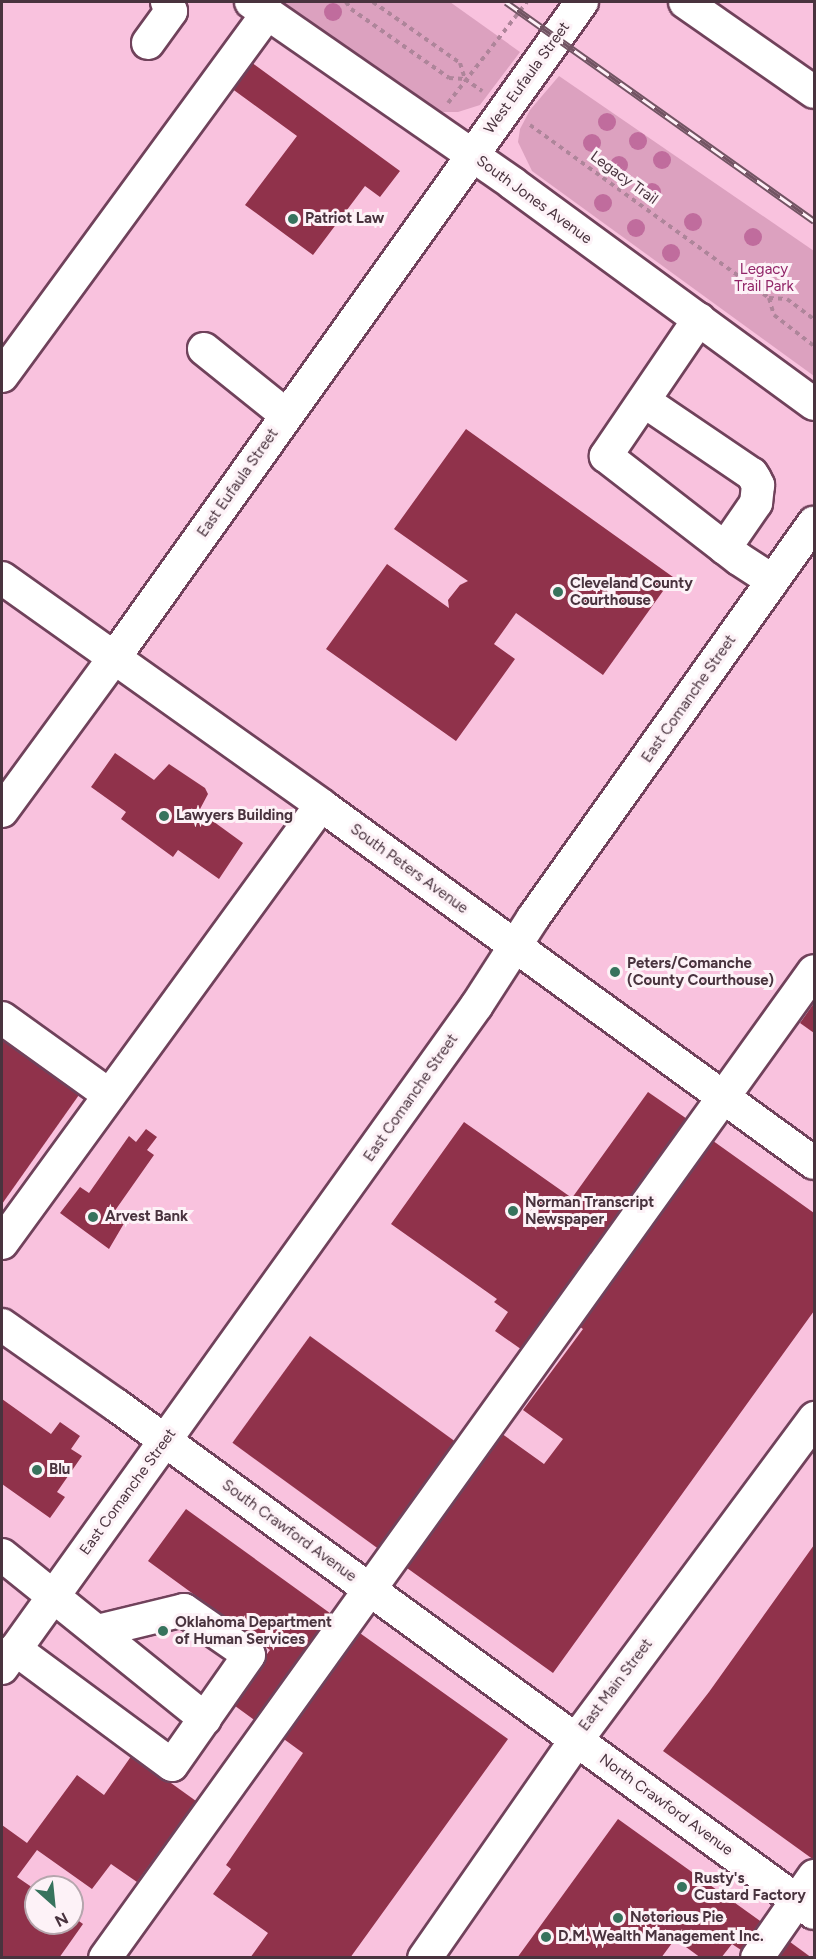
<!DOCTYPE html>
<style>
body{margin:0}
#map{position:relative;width:816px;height:1959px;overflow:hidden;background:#f9c2de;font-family:Figtree,sans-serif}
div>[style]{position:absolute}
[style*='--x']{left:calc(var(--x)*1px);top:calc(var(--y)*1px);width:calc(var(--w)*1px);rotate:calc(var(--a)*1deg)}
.green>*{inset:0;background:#dca1bf}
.building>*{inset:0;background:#90324b;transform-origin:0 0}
.path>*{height:4px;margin-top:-2px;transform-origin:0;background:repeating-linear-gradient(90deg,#ae859a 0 4.5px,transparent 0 9px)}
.roads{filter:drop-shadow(2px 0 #70425b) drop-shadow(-2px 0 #70425b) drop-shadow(0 2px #70425b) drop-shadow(0 -2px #70425b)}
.minor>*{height:32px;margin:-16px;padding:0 16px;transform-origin:16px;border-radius:16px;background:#fff}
.major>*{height:33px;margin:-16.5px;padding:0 16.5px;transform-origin:16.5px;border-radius:16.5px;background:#fff}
.rail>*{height:7px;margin-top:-3.5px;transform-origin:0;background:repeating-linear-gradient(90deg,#fdf2f7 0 14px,#725463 0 28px);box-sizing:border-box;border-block:2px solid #725463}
.trees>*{width:18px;height:18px;margin:-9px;border-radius:50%;background:#c06c9d}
.dots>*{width:16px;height:16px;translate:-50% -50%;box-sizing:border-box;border:3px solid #fdf2f7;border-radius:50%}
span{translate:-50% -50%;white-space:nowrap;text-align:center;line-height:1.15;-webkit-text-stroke:6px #fdf2f7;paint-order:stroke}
.street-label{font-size:15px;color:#49333e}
.poi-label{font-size:15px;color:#49333e;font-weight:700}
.left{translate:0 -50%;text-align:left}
.park-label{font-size:15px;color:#912568}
.frame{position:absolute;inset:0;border:3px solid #49333e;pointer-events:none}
.north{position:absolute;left:24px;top:1875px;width:60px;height:60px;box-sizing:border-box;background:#fdf2f7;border:2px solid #b5a6ad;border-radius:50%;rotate:153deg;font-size:16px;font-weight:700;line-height:24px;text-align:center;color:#49333e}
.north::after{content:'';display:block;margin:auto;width:21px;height:27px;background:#37735d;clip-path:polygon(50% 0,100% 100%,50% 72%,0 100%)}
</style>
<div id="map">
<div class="green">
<i style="clip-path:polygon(276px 2px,450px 2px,520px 52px,480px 105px,458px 112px,442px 112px,426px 106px)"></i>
<i style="clip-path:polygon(559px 76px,814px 251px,814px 376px,532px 171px,518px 142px,520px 129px,530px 110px)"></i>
</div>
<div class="building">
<i style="clip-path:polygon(251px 62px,400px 171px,380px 197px,365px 186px,313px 255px,245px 205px,297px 136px,231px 88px)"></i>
<i style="clip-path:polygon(466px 429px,673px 577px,603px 675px,516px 613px,494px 644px,515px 659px,456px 741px,326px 649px,387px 564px,449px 608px,448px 600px,460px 585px,468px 581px,394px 529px)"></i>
<i style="clip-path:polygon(115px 753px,154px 780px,169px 764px,205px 788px,208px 794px,199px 811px,243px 843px,219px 879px,178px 850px,173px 857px,121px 819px,126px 812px,91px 787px)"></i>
<i style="clip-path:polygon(814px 1003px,814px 1033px,800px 1023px)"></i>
<i style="clip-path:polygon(2px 1025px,86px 1085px,2px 1204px)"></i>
<i style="clip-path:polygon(648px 1092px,690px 1121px,525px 1352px,495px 1331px,508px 1312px,494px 1302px,497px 1299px,391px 1224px,464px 1122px,572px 1198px)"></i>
<i style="clip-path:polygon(146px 1129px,157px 1137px,147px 1150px,154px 1155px,114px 1212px,126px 1220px,109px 1249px,60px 1213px,80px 1187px,89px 1193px,129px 1136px,136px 1142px)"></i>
<i style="clip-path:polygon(709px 1138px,814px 1213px,814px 1311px,553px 1673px,400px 1563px,498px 1431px,544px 1464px,563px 1439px,523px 1410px,583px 1329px,576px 1324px)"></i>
<i style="left:310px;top:1336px;width:185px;height:132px;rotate:36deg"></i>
<i style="clip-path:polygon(2px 1399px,51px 1434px,60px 1422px,80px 1436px,71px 1449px,82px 1456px,57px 1492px,65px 1497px,50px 1518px,2px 1484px)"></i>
<i style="clip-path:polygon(186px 1509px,334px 1616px,257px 1722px,231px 1703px,270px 1650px,148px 1561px)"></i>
<i style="clip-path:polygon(814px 1545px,814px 1860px,663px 1751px,709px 1692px)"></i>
<i style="clip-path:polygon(357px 1631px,508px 1739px,350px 1958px,250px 1958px,268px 1933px,213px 1894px,231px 1869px,226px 1865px,303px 1753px,281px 1737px)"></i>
<i style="clip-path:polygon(132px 1755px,196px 1801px,137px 1882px,111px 1864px,92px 1889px,37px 1850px,17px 1877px,36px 1890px,36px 1923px,72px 1923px,72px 1916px,83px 1924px,59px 1958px,2px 1958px,2px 1825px,27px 1843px,77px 1775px,104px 1795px)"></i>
<i style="clip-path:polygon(618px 1819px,767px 1926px,747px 1954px,732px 1944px,721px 1958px,701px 1958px,675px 1939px,661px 1958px,517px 1958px)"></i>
<i style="clip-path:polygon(786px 1939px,812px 1958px,772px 1958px)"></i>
</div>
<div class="path">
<i style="--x:346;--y:2;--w:9;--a:54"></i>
<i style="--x:351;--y:9;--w:120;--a:35.1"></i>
<i style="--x:449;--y:78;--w:16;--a:4"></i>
<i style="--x:373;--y:2;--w:106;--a:35"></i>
<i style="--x:460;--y:63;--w:17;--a:73"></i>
<i style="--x:465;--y:79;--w:21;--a:35"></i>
<i style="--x:448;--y:103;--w:128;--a:-52"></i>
<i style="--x:530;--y:125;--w:295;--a:35.9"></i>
<i style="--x:769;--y:298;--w:18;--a:3"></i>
<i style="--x:787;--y:299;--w:34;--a:37"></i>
<i style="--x:769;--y:298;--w:18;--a:74"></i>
<i style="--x:774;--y:315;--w:51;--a:37.8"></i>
</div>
<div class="roads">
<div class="minor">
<i style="--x:251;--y:2;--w:318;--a:34.7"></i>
<i style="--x:512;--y:183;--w:374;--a:36.2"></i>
<i style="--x:685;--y:2;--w:157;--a:34.9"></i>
<i style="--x:148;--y:43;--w:39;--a:-54"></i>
<i style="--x:171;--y:11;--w:10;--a:-114"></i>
<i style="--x:699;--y:319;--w:166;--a:124.2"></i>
<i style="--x:606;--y:456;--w:168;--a:37.8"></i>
<i style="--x:739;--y:559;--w:40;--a:32.9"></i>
<i style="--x:204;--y:349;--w:105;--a:38.8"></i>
<i style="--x:2;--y:376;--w:450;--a:-53.8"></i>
<i style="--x:644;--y:401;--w:130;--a:34.1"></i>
<i style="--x:752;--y:474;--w:6;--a:59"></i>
<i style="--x:755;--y:479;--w:7;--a:63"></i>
<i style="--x:758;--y:485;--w:18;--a:96"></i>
<i style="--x:756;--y:503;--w:55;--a:124.6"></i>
<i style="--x:2;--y:578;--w:392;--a:35.4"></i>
<i style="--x:321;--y:805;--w:609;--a:35.99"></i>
<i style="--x:2;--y:811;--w:190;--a:-53.8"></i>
<i style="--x:114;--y:658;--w:806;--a:-54.5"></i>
<i style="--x:2;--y:1018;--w:132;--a:35.7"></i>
<i style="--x:2;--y:1243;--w:542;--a:-53.93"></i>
<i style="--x:2;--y:1325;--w:139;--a:35.1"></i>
<i style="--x:116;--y:1405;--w:863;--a:36.05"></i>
<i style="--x:2;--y:1555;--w:261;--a:38.9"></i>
<i style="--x:15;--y:1649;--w:195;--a:36.5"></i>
<i style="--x:172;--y:1765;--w:134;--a:-55"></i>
<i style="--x:249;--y:1655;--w:79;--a:-145.3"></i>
<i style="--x:184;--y:1610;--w:89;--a:166.4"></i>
<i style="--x:2;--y:1668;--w:816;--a:-54.38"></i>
<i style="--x:477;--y:1005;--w:103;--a:-57.2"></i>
<i style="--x:533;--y:918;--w:485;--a:-54.6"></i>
<i style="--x:105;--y:1958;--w:1215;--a:-54.31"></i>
<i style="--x:757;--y:1958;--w:100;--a:-55.2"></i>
</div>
<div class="major">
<i style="--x:424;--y:1958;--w:267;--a:-55.2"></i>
<i style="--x:576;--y:1739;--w:400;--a:-53.4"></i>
</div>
</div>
<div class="rail">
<i style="--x:506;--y:2;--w:378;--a:35.4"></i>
</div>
<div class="trees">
<i style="left:333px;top:12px"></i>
<i style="left:607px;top:122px"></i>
<i style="left:638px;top:141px"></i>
<i style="left:592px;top:143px"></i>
<i style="left:662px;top:160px"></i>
<i style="left:619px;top:165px"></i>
<i style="left:652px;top:192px"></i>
<i style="left:603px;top:203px"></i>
<i style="left:693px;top:222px"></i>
<i style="left:636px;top:228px"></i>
<i style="left:753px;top:237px"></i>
<i style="left:671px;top:253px"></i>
</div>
<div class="dots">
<i style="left:293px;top:219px;background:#37735d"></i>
<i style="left:558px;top:592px;background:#37735d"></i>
<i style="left:164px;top:816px;background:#37735d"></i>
<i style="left:615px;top:972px;background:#37735d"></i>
<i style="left:513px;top:1211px;background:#37735d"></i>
<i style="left:93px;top:1217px;background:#37735d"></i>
<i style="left:37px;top:1470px;background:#37735d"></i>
<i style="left:163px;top:1631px;background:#37735d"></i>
<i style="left:682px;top:1887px;background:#37735d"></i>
<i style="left:618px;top:1918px;background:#37735d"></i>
<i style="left:546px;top:1937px;background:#37735d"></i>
</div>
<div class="street-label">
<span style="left:527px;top:78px;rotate:-54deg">West Eufaula Street</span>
<span style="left:624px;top:178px;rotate:36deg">Legacy Trail</span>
<span style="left:534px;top:200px;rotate:36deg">South Jones Avenue</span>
<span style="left:238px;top:483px;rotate:-55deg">East Eufaula Street</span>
<span style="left:689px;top:699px;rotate:-55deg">East Comanche Street</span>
<span style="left:409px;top:869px;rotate:36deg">South Peters Avenue</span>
<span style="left:411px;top:1098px;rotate:-55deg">East Comanche Street</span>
<span style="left:128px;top:1492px;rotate:-54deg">East Comanche Street</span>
<span style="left:289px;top:1531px;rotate:36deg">South Crawford Avenue</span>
<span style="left:616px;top:1685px;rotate:-53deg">East Main Street</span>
<span style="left:666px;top:1805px;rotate:36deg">North Crawford Avenue</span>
</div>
<div class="poi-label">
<span class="left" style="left:305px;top:219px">Patriot Law</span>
<span class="left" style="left:570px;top:592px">Cleveland County<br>Courthouse</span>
<span class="left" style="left:176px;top:816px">Lawyers Building</span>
<span class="left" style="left:627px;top:972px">Peters/Comanche<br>(County Courthouse)</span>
<span class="left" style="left:525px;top:1211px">Norman Transcript<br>Newspaper</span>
<span class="left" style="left:105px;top:1217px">Arvest Bank</span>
<span class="left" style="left:49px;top:1470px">Blu</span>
<span class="left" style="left:175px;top:1631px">Oklahoma Department<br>of Human Services</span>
<span class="left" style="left:694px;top:1887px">Rusty's<br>Custard Factory</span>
<span class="left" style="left:630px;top:1918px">Notorious Pie</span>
<span class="left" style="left:558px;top:1937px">D.M. Wealth Management Inc.</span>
</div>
<div class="park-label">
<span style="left:764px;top:278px">Legacy<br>Trail Park</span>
</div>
<div class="frame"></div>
<div class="north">N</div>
</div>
